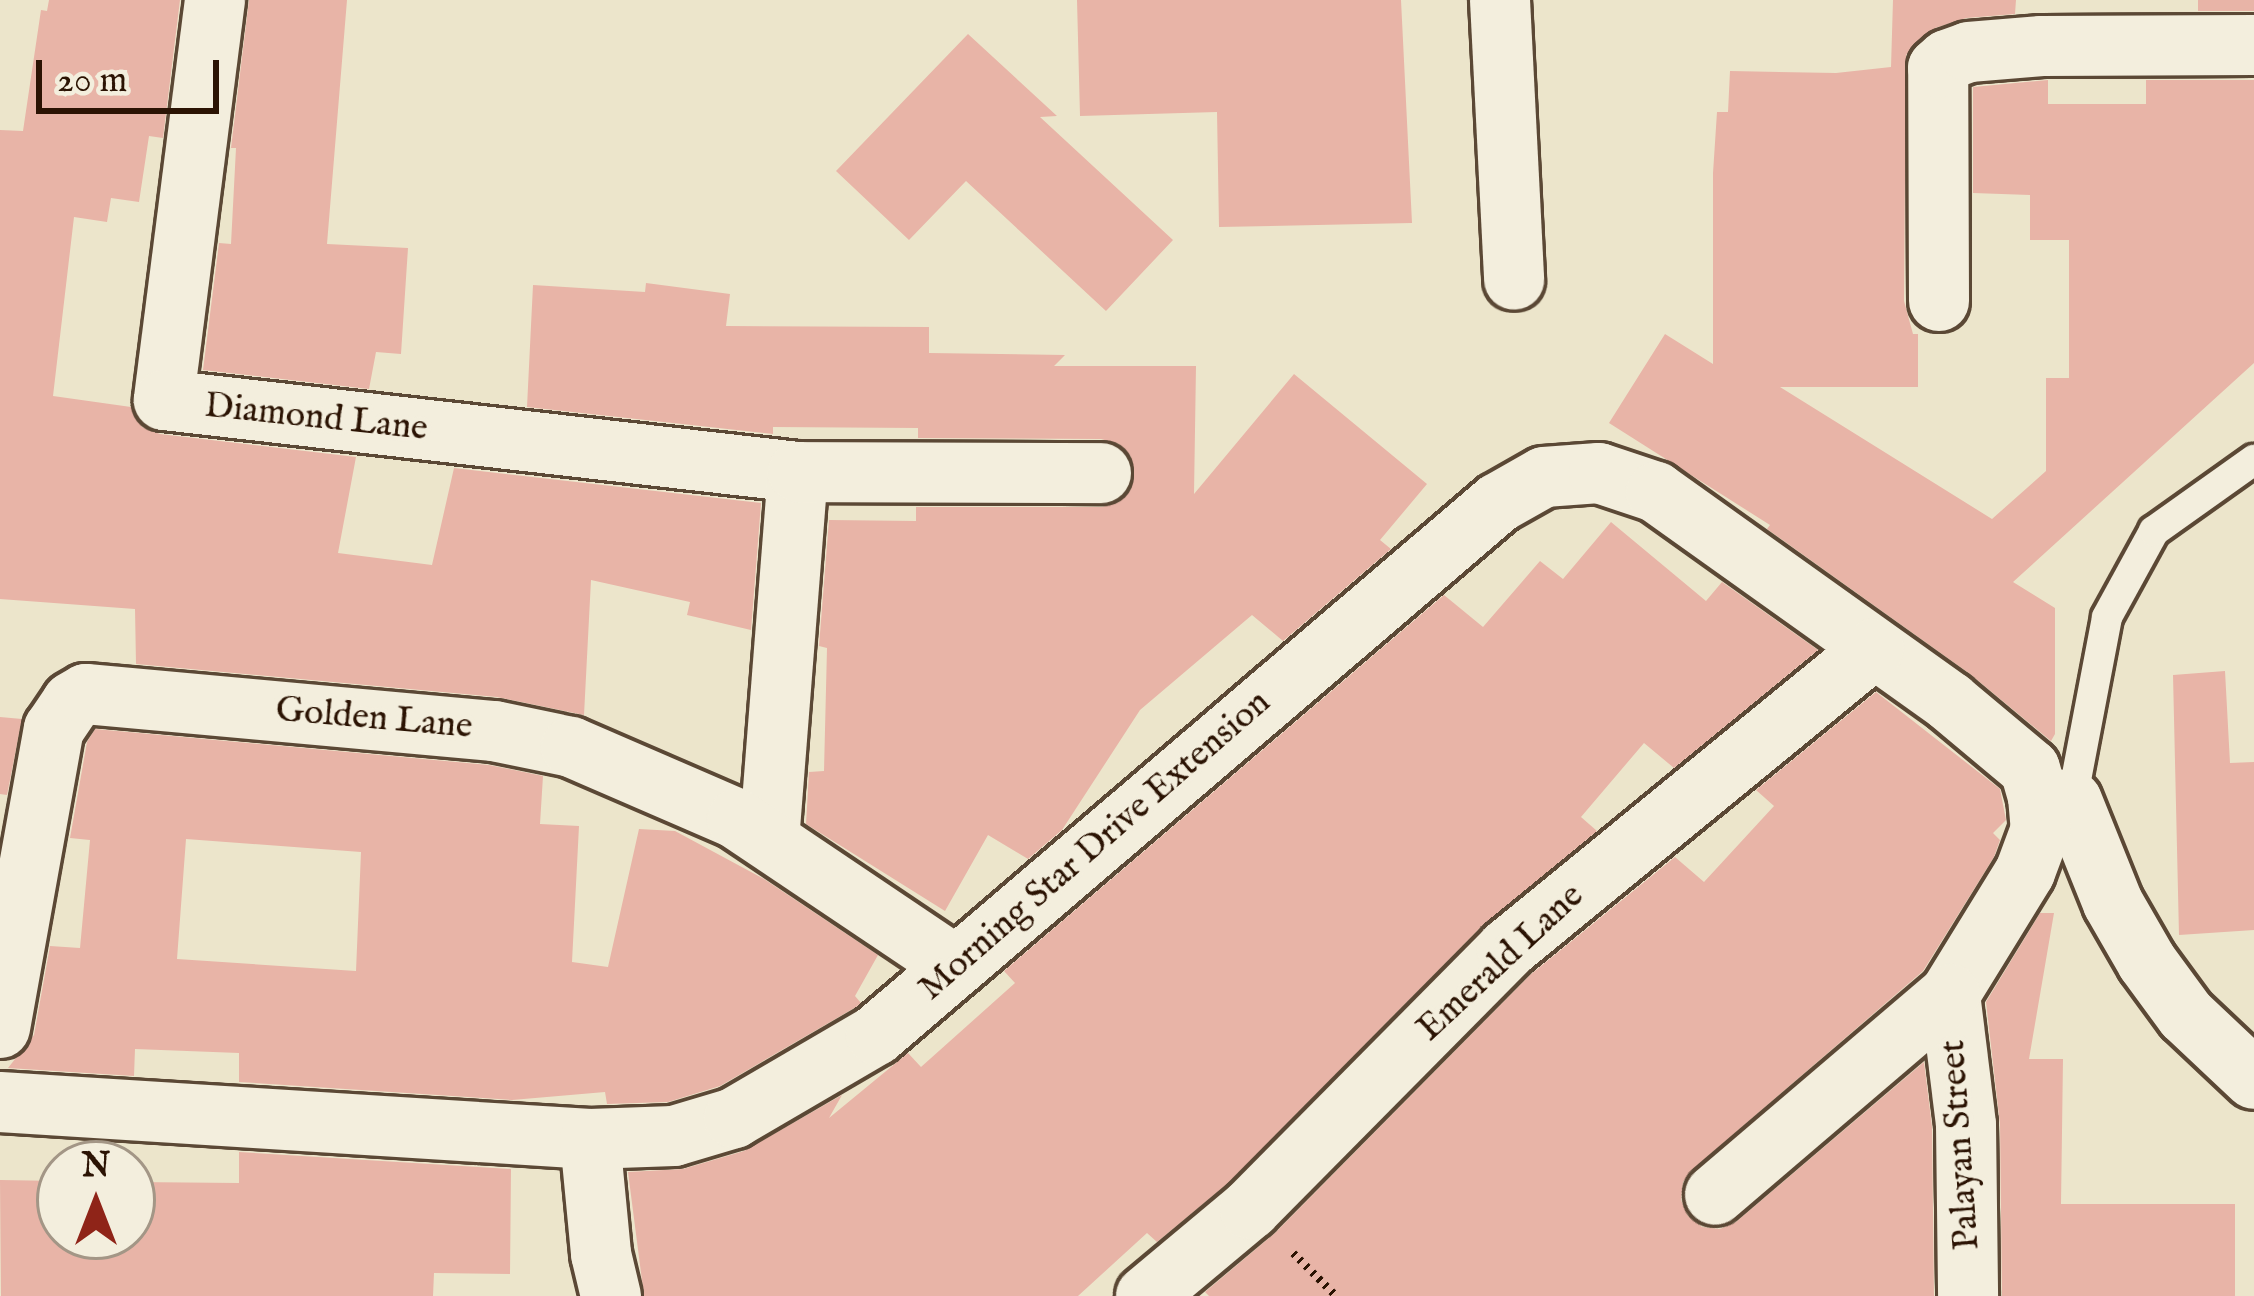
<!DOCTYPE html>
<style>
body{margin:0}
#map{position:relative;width:2254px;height:1296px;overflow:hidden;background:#ece5cb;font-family:"IM FELL English",serif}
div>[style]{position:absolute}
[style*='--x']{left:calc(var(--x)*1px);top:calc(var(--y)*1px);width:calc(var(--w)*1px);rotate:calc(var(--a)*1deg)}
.building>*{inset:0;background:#e8b4a7;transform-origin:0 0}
.path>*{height:8px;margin-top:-4px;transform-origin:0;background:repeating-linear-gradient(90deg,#2b1303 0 3px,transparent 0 9px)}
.roads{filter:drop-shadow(3px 0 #5b4835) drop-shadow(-3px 0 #5b4835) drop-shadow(0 3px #5b4835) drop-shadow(0 -3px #5b4835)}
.lane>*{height:30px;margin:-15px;padding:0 15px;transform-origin:15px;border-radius:15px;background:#f3eedd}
.street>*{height:60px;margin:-30px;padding:0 30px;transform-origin:30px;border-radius:30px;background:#f3eedd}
span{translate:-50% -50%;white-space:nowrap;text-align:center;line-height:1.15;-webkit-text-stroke:9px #f3eedd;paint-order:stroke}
.street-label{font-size:36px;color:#2b1303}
.north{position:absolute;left:36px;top:1140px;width:120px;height:120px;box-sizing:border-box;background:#f3eedd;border:3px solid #a39686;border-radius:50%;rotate:0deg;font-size:33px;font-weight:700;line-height:48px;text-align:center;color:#2b1303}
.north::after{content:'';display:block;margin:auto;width:42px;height:54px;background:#8f2418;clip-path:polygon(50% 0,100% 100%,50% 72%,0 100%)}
.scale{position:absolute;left:36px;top:60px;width:183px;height:54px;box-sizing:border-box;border:6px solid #2b1303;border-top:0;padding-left:15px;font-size:36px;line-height:42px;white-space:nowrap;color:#2b1303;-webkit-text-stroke:9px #f3eedd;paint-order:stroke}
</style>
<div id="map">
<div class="building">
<i style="clip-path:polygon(49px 0,180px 0,163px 138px,149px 136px,139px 202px,111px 198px,107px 222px,74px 217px,53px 396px,131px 407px,142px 427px,160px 434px,356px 457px,338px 553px,432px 565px,454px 468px,761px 503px,751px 630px,687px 615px,690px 602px,591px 580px,584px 715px,497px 697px,136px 664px,135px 609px,0 599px,0 130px,23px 131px,41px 10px,47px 11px)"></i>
<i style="clip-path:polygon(249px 0,347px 0,327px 244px,408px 248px,401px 354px,376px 352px,369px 389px,203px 370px,219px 243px,231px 244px,236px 148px,231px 148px)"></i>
<i style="clip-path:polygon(1077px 0,1401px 0,1412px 223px,1219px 227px,1217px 112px,1080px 116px)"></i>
<i style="clip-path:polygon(1893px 0,2016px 0,2015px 14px,1966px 18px,1935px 28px,1906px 55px,1904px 301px,1913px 334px,1918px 334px,1918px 387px,1780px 387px,1992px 519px,2046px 471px,2046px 378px,2069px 378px,2069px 240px,2030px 240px,2030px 195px,1973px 193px,1973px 87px,2048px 80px,2048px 104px,2146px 104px,2146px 80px,2254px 80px,2254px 363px,2013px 582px,2055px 608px,2055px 734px,2051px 741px,1970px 674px,1767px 529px,1770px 525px,1609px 423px,1665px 334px,1713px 364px,1713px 173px,1717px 112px,1728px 112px,1730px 71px,1836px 73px,1891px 67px)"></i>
<i style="left:2198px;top:0;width:56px;height:11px"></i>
<i style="clip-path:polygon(968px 34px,1057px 116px,1040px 117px,1173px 240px,1106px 311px,966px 181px,909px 240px,836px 171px)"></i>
<i style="clip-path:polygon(646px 283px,730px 294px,726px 326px,929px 327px,929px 353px,1065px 355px,1054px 366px,1196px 366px,1194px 494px,1294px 374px,1427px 484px,1380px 540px,1391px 549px,1283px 641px,1252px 615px,1140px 710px,1062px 830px,1028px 859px,988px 835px,945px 911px,806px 824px,809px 772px,824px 771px,827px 648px,819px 646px,829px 520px,916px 521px,916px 507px,1102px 507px,1119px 502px,1131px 489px,1131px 457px,1119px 444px,1101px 439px,918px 438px,918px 428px,773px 427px,773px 434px,527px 407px,533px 285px,645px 292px)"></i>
<i style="clip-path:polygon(1611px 522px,1706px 601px,1722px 582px,1818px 650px,1674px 768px,1644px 743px,1581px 817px,1597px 831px,1483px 925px,1227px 1184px,1157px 1242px,1147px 1233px,1078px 1296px,644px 1296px,628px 1172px,683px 1169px,744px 1151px,842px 1095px,829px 1118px,908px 1053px,921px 1067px,1015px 983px,1004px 971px,1444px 595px,1483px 627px,1540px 561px,1563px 579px)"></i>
<i style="clip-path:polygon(2225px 671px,2230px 763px,2254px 762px,2254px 930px,2179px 935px,2173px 675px)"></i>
<i style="clip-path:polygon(1876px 692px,2000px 789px,2006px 820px,1993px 833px,2000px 840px,1994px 857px,1923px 971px,1693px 1169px,1683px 1182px,1681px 1200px,1688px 1216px,1702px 1227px,1720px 1229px,1736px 1222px,1924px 1062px,1932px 1127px,1934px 1296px,1209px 1296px,1205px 1292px,1275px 1233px,1530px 975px,1675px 857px,1704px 882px,1774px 806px,1756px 790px)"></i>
<i style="clip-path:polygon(0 717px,22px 719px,7px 795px,0 794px)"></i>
<i style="clip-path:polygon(evenodd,95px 729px,489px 765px,543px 776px,540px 824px,579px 826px,572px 962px,608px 967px,639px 829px,675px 831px,764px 879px,878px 955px,855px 996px,861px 1003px,856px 1007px,720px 1086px,668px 1102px,607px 1104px,605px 1092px,512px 1100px,239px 1082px,239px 1053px,135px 1049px,134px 1076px,8px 1068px,34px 1035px,50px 946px,80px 948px,90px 840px,70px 838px,87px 742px,95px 729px,186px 839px,361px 852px,356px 971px,177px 959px,186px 839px)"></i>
<i style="clip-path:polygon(2040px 913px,2054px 913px,2029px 1059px,2063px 1059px,2061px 1204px,2235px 1204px,2235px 1296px,2002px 1296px,2000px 1124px,1986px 1002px)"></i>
<i style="clip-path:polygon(239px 1152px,511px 1169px,510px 1274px,434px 1273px,433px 1296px,1px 1296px,0 1180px,60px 1181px,60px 1236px,132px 1236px,132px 1182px,239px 1183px)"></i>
</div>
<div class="path">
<i style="--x:1293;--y:1253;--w:61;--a:45"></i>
</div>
<div class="roads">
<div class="lane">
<i style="--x:2072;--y:801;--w:187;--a:-79.2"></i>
<i style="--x:2107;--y:617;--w:98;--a:-61.3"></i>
<i style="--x:2154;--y:531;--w:123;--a:-35.4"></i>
</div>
<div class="street">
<i style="--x:215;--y:0;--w:403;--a:97.3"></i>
<i style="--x:164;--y:400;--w:638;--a:6.48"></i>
<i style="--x:798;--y:472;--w:368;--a:94.5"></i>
<i style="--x:1500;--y:0;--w:280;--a:87.1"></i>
<i style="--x:1939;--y:301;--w:233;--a:-90.2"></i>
<i style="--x:1938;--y:68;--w:12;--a:-42"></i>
<i style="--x:1947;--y:60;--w:23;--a:-20"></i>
<i style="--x:1969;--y:52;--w:73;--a:-4.7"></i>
<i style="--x:2042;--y:46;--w:212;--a:-0.3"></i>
<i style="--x:798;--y:472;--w:303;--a:0.2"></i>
<i style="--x:2038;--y:797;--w:34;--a:7"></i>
<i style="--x:2072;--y:801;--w:110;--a:68.1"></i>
<i style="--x:2113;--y:903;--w:68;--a:60"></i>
<i style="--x:2147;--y:962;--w:66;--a:53.7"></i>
<i style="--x:2186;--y:1015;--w:93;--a:43.3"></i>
<i style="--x:1950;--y:994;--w:132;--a:83"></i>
<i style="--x:1966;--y:1125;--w:171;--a:89.3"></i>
<i style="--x:0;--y:1028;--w:304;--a:-79.8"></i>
<i style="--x:54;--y:729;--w:32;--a:-56"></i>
<i style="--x:72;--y:702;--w:16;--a:-30"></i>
<i style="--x:86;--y:694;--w:410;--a:5.2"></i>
<i style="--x:494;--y:731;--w:79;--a:11.7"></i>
<i style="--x:571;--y:747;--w:181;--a:23.4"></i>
<i style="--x:737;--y:819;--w:262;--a:33.9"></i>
<i style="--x:0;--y:1102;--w:591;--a:3.59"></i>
<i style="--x:590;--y:1139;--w:84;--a:-2"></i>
<i style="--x:674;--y:1136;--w:63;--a:-16.7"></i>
<i style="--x:734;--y:1118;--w:164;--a:-30.3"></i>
<i style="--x:876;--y:1035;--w:818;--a:-40.54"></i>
<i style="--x:1498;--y:503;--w:53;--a:-29.5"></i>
<i style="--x:1544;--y:477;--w:55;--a:-4.2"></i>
<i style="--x:1599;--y:473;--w:60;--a:18.4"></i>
<i style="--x:1656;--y:492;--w:361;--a:35.5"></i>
<i style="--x:1950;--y:702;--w:104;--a:39.9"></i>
<i style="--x:2030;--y:769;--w:29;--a:74"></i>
<i style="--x:2038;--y:797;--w:32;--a:85"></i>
<i style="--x:2041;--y:829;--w:46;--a:110.4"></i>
<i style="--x:2025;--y:872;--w:143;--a:121.6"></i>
<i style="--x:1950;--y:994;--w:309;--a:139.5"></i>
<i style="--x:590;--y:1139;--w:116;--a:84.5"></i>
<i style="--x:601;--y:1254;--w:43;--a:76.6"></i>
<i style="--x:1146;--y:1296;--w:136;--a:-39.9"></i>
<i style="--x:1250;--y:1209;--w:366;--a:-45.3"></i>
<i style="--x:1507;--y:949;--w:474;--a:-39.3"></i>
</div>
</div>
<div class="street-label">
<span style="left:316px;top:418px;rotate:6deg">Diamond Lane</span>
<span style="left:374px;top:719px;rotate:5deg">Golden Lane</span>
<span style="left:1095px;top:846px;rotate:-41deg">Morning Star Drive Extension</span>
<span style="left:1501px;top:963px;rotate:-43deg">Emerald Lane</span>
<span style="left:1961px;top:1145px;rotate:-94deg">Palayan Street</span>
</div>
<div class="north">N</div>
<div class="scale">20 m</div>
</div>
